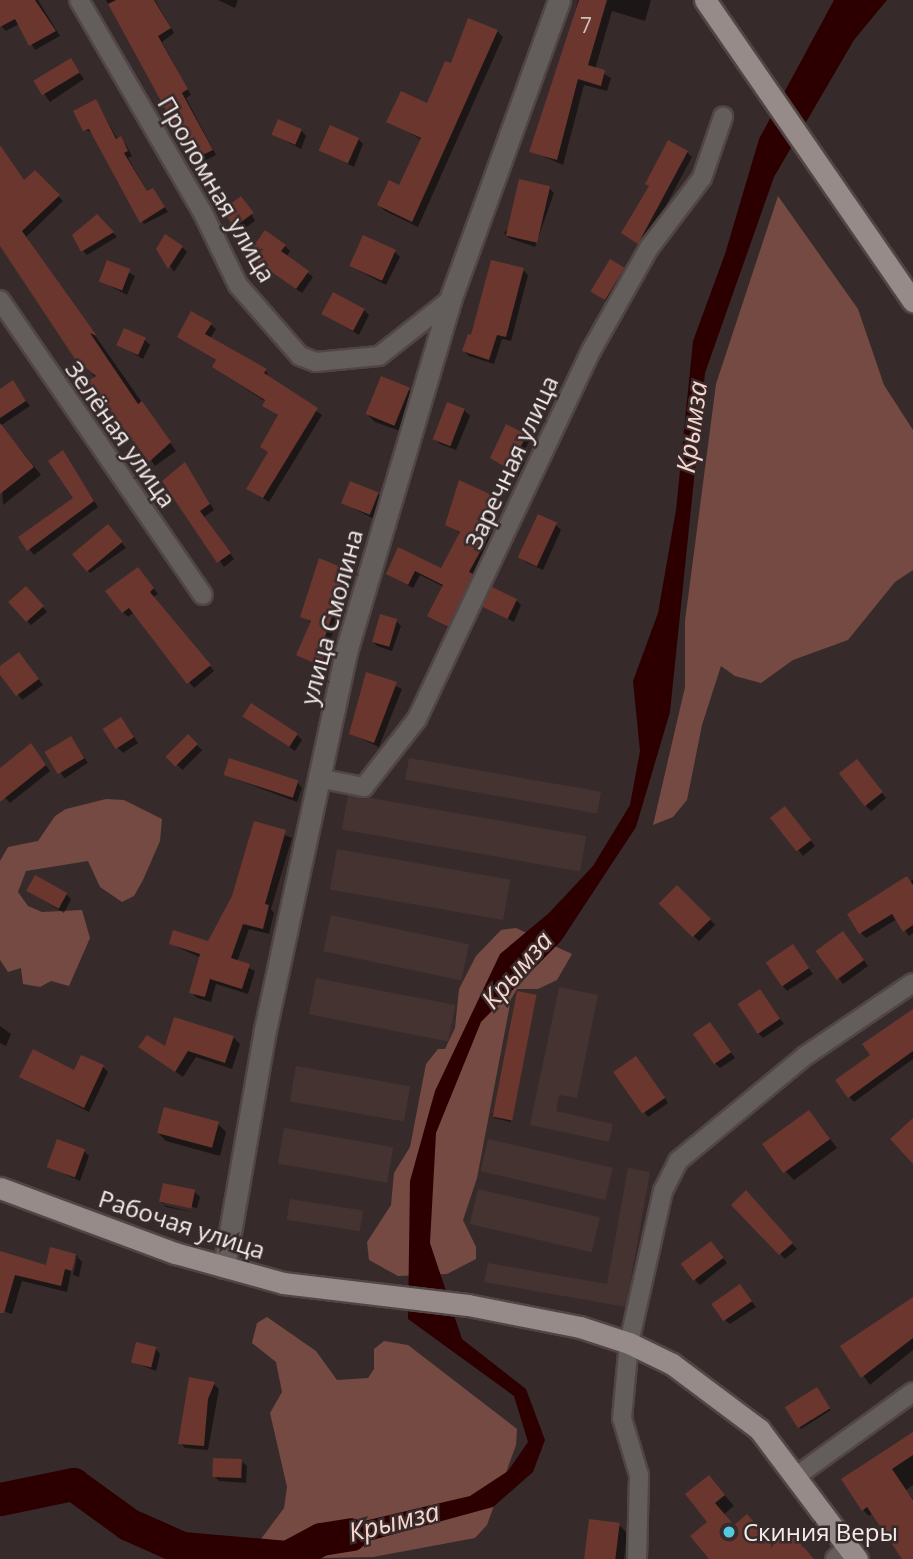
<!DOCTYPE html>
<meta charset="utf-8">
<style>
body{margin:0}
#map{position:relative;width:913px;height:1559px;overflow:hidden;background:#362b2a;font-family:"Open Sans",sans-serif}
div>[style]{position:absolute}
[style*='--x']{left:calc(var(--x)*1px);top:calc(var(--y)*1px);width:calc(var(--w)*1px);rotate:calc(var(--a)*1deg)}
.built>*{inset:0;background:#443330;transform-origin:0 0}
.green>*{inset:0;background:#754a42}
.water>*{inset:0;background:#2c0000}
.shadow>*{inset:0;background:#0007;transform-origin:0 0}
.river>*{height:33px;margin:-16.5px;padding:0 16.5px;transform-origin:16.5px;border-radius:16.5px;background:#2c0000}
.building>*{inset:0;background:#6a362e;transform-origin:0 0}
.roads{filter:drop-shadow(2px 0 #514645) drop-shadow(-2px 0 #514645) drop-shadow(0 2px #514645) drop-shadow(0 -2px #514645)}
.minor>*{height:18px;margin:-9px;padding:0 9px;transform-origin:9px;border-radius:9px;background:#635d5c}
.tertiary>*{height:21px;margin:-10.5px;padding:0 10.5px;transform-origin:10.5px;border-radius:10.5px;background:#635d5c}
.primary>*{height:21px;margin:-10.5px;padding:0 10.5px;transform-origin:10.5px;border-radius:10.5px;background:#968b89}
.dots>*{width:19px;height:19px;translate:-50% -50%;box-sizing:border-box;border:4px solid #362b2a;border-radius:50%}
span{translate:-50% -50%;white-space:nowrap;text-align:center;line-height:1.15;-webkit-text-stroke:5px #362b2a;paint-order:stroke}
.number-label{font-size:21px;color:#d2bfbc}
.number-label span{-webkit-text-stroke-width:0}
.street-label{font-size:24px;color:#f4edec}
.poi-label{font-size:24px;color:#f4edec}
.left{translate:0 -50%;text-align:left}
.water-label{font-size:26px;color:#fad5ce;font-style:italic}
</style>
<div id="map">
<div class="built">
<i style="left:409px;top:758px;width:195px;height:22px;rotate:10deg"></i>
<i style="left:348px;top:794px;width:242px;height:36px;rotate:10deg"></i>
<i style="left:337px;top:849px;width:176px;height:41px;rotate:10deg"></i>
<i style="left:331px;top:915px;width:141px;height:37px;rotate:12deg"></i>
<i style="left:316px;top:978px;width:142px;height:37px;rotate:11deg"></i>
<i style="clip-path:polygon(559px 987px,598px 995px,577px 1098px,559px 1095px,556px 1111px,613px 1124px,609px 1142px,530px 1125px)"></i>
<i style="left:296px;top:1066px;width:116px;height:36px;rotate:10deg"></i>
<i style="left:284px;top:1128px;width:111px;height:36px;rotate:10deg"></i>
<i style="left:488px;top:1139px;width:128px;height:33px;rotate:13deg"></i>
<i style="clip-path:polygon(628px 1168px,650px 1172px,626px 1307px,484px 1282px,488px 1263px,607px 1284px)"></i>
<i style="left:478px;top:1189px;width:125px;height:36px;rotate:13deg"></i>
<i style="left:290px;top:1199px;width:74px;height:21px;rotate:9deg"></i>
</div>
<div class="green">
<i style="clip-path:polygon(778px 196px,858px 309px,884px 385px,913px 430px,913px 570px,895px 582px,848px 640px,793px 660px,761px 683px,735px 676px,721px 666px,702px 725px,687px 800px,673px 817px,653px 825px,685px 687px,685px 621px,716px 384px)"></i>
<i style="clip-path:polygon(106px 799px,124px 800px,162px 819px,160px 841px,143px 880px,134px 896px,122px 902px,100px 887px,88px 861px,26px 871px,18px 892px,28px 906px,42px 912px,82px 910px,90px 938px,69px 986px,51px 981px,40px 987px,23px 984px,21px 968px,8px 972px,0 960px,0 861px,8px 847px,38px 841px,55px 816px,66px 809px)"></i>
<i style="clip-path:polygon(516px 928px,572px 954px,557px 980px,538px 989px,517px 989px,511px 999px,477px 1178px,463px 1220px,476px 1247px,476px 1259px,447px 1274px,398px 1276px,369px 1260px,367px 1242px,391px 1205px,394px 1173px,410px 1147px,426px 1064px,438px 1049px,445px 1049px,455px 1028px,459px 989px,476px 956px,501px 930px)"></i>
<i style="clip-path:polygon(267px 1317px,316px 1351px,337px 1380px,368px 1378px,374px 1369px,374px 1349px,384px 1341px,408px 1345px,517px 1429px,516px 1445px,487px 1525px,475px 1538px,373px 1557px,261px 1559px,261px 1539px,284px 1508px,287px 1487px,270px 1413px,282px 1392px,276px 1362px,252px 1343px,257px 1323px)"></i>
</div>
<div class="water">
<i style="clip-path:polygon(834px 0,887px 0,854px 40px,774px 177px,705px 373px,670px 712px,636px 827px,561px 941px,481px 1022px,436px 1133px,430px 1243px,462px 1339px,526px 1389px,545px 1440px,533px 1472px,493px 1507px,314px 1556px,308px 1541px,364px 1521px,470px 1496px,508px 1471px,528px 1442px,514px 1396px,408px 1319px,410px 1181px,435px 1091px,500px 954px,549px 913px,593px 866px,630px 805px,640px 751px,633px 681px,658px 613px,676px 510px,693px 341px,725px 254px,759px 139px)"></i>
</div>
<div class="shadow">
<i style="clip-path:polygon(0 0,38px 0,60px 36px,35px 50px,19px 24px,6px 31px,1px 26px)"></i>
<i style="clip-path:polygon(106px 0,155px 0,174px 33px,162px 42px,191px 95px,186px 98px,216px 155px,202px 162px,197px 157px)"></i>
<i style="clip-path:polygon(218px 0,238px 0,235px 8px)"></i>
<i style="clip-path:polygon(578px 0,651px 0,645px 21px,612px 11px,595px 69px,611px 78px,607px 91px,584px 85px,563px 165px,531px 151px,567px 48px)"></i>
<i style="clip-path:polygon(497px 31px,503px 37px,418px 227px,385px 211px,379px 205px,400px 187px,422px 140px,388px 121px,428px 105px,452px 65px)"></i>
<i style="left:71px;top:60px;width:23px;height:41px;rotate:56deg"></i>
<i style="clip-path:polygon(96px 101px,118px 140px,125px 143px,132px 156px,128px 158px,148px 193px,153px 190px,168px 212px,144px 224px,140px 219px,93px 133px,85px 130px)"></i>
<i style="clip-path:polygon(301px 130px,306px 136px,301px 149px,274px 135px)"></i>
<i style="clip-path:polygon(358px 139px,363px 144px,354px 167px,320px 150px)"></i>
<i style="clip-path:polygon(687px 152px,692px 157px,644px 247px,623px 233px,650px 187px,647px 184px)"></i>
<i style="clip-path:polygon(0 162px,25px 182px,35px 172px,63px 201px,26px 237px,176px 451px,155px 466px,0 238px)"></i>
<i style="clip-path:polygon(549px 188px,554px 193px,535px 247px,509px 238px,504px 233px)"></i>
<i style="clip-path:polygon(246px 203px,255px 221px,239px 232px,234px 227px)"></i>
<i style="clip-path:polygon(97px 217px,117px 237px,87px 255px,83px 251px)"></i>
<i style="clip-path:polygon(285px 246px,290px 251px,286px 257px,313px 277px,302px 293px,254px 259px)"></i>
<i style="clip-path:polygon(182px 247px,187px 252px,174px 272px,158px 249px)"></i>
<i style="clip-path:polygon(395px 252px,400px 257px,386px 285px,350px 266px)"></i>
<i style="clip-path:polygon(108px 262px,135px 276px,127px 295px,101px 281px)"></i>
<i style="clip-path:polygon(624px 269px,627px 273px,610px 304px,592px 291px)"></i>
<i style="clip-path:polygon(523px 270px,528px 275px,511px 341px,502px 339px,494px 364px,469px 356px,464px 351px)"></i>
<i style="clip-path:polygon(364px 310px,369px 315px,359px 335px,324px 315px)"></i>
<i style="clip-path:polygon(210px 324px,216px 329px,210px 339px,266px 370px,269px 379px,322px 415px,269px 502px,249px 489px,269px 453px,262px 447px,280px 417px,264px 405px,266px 402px,219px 371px,214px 366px,217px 361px,179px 337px)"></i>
<i style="clip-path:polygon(145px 340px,150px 345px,143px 359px,118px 344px)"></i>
<i style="clip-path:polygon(13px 383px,30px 406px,0 426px,0 391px)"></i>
<i style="clip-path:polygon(409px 390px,417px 398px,403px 432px,375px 422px,367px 414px)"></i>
<i style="clip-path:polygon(464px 410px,470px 416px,456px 450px,440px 444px,435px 439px)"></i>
<i style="clip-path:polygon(526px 436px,530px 440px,519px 459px,525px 463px,518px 475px,492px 458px)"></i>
<i style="clip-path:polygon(0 446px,18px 446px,41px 475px,3px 505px)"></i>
<i style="clip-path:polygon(63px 453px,98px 507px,34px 555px,20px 538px,76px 499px)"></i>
<i style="clip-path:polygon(185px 464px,214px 510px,204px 517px,234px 559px,224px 567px,164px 481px)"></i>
<i style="clip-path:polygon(378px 494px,384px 499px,376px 520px,343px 503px)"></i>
<i style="clip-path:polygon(493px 497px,498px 502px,487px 527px,497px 534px,473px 577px,477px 580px,453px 631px,429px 616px,444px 587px,420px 575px,413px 588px,388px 574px,399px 550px,442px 570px,461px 534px,447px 524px)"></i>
<i style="clip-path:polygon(556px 525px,561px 530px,543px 570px,525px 562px,520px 557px)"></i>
<i style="clip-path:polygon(113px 531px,126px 548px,90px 573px,85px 568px)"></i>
<i style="clip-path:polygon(347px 571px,353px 577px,326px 652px,331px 658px,326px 670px,298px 655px,312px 623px,302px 616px)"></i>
<i style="clip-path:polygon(143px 574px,158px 594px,153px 597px,214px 671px,194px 688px,134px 612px,128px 617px,123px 612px)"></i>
<i style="clip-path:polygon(31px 593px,47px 612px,31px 625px,26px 620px)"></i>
<i style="clip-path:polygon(516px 600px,521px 605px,514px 622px,485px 606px)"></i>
<i style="clip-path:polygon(396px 621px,401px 626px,392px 651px,377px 646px,372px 641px)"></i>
<i style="clip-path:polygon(24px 659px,43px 685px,22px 700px,0 668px)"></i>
<i style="clip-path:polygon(367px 674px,402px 689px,379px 747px,351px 734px)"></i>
<i style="clip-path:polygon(245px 717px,297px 735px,302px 740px,295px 751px)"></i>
<i style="clip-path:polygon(126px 725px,138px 743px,123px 753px,118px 748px)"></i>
<i style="left:188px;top:736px;width:20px;height:28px;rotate:45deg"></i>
<i style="left:71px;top:738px;width:30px;height:28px;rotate:56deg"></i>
<i style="clip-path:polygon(36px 751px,50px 771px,10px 803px,0 792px,0 770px)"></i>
<i style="clip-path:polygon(862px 767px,886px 798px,871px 811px,866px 806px)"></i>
<i style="clip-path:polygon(225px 775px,297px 782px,302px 788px,297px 802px)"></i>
<i style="clip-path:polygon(790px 813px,815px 846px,803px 856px,773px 817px)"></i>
<i style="clip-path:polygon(255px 823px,292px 838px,271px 909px,274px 913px,269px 934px,249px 929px,237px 962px,255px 971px,248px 994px,216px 984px,211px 1002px,197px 998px,191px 992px,201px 958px,171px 944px,209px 944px,234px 896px)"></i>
<i style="clip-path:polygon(913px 879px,913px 933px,909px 936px,897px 919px,866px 938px,861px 933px)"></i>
<i style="left:677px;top:888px;width:53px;height:23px;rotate:44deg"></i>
<i style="clip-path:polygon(28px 891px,66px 894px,71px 899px,64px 913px)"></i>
<i style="clip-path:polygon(848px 938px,868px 966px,843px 984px,818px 951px)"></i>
<i style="clip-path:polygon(793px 946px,813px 974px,787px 991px,782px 985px)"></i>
<i style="clip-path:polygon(760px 991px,784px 1024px,763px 1038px,758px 1033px)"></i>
<i style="clip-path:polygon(536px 997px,511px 1122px,494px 1118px,492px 1116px)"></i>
<i style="clip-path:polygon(913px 1013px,913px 1059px,854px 1102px,849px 1097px,872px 1055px)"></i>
<i style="clip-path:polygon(710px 1024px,735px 1058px,720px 1068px,715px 1063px)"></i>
<i style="clip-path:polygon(0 1026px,11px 1034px,6px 1046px,0 1043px)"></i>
<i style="clip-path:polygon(233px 1037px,240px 1044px,232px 1069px,196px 1057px,183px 1077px,141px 1047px,166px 1049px)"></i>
<i style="clip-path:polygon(641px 1064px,668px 1103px,648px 1117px,616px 1073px)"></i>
<i style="clip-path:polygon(103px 1067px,108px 1072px,89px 1112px,21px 1077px)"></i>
<i style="clip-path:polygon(816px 1120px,837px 1148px,794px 1180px,786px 1172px)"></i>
<i style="clip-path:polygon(218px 1124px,226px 1132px,220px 1156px,166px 1141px,158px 1133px)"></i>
<i style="clip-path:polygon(84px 1151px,89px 1156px,80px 1181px,49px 1167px)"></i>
<i style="clip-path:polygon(194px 1191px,200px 1197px,197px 1208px,164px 1201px,164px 1205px,196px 1213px,166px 1207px,161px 1201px)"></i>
<i style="clip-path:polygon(751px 1197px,797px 1249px,785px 1259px,733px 1205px)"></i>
<i style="clip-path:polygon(715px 1248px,727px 1263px,700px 1285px,695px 1280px)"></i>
<i style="clip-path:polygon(0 1253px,47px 1268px,76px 1255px,82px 1262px,79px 1277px,73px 1275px,77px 1257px,74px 1257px,67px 1292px,22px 1281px,12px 1314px,0 1310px)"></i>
<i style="clip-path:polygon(740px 1286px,756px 1307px,730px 1324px,724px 1319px)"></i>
<i style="clip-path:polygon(913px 1299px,913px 1350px,870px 1385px,843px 1347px)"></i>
<i style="clip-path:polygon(155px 1348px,160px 1354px,156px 1371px,133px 1362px)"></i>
<i style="clip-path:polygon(214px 1384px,219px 1389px,208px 1450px,185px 1448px,180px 1443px)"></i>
<i style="clip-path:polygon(819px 1391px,831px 1410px,801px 1429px,799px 1427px)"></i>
<i style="clip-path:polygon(913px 1433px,913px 1485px,906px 1490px,913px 1499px,913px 1559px,907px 1559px,873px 1513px,869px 1516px,863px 1510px)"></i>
<i style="clip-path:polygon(241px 1461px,247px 1466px,246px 1483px,219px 1481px,214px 1476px)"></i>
<i style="clip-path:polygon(709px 1477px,734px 1506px,724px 1514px,735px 1527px,813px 1559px,712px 1559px)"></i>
<i style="clip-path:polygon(619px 1525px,627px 1533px,624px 1559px,585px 1559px)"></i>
</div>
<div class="river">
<i style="--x:0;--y:1499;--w:75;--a:-11.6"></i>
<i style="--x:73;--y:1484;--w:68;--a:36"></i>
<i style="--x:128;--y:1524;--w:59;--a:24"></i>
<i style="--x:182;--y:1548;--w:105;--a:4.9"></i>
<i style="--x:287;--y:1557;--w:38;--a:-28"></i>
<i style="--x:321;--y:1539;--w:30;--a:-9"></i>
</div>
<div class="building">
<i style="clip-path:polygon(0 0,35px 0,56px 31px,29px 46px,15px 19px,0 27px)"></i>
<i style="clip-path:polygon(116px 0,154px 0,171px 28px,158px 36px,188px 89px,182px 93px,213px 150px,196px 158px,182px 132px,179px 134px,108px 4px)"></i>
<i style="clip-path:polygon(579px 0,607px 0,588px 65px,605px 70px,601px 86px,578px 79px,557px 160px,529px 152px)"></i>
<i style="clip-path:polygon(468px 18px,498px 30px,412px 222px,377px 205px,389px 180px,399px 185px,421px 138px,386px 122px,401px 91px,427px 103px,445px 61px,451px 63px)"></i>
<i style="left:71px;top:58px;width:17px;height:44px;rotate:59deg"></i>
<i style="clip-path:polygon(96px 99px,116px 139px,121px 136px,128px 151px,124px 153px,147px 191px,153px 188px,165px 207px,140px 223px,89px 129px,83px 131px,73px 111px)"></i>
<i style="left:278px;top:119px;width:26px;height:17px;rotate:23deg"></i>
<i style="left:330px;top:125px;width:32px;height:28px;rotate:24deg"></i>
<i style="clip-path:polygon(668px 140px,688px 151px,638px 244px,621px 233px,649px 186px,645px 184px)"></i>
<i style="clip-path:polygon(0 145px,24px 180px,35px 170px,60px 195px,22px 231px,97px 336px,90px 333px,138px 404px,142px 401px,171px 442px,149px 462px,88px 381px,96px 376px,75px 359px,0 246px)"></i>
<i style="left:519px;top:179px;width:32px;height:58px;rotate:13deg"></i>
<i style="left:241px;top:196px;width:21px;height:24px;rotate:53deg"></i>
<i style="clip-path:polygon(97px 214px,114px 232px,81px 252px,72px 235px)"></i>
<i style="clip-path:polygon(265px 230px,286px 245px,281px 251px,309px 271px,296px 289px,247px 255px)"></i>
<i style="clip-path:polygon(165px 234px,183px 246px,168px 269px,156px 249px)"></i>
<i style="left:363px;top:235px;width:36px;height:34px;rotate:24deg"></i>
<i style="left:610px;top:259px;width:17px;height:38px;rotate:31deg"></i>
<i style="left:107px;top:260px;width:25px;height:23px;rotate:21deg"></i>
<i style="clip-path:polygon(491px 260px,524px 268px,506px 337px,497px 335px,489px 360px,462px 351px,468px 334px,471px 335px)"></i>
<i style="left:333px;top:292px;width:36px;height:25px;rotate:28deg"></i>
<i style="clip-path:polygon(191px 311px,212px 323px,205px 334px,267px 369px,264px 373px,318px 408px,263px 498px,246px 489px,268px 452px,260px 447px,278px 415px,262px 406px,265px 400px,212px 367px,216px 360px,177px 337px)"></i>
<i style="left:124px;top:328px;width:24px;height:19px;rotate:24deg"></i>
<i style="left:381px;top:376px;width:31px;height:41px;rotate:22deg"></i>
<i style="clip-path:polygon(13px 380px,26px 401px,0 418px,0 389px)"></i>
<i style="left:447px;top:402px;width:19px;height:40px;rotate:21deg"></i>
<i style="clip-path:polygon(0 423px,34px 467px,0 494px)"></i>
<i style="clip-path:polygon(506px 424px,527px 435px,516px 455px,522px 458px,514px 472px,490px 458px)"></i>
<i style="clip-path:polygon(63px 450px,94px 501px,27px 551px,18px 537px,73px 498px,48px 461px)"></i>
<i style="clip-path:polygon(185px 462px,210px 504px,200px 511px,231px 553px,217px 563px,162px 481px)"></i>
<i style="clip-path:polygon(459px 480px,494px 496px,482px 523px,493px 528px,469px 572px,473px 574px,448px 627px,427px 616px,443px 585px,415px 571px,408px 585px,386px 574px,398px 547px,441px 568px,460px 532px,445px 525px)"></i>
<i style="left:350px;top:481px;width:31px;height:24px;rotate:22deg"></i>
<i style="left:538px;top:514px;width:21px;height:48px;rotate:25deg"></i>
<i style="left:108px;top:524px;width:23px;height:47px;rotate:50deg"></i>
<i style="clip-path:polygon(319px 558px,348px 570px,321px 648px,327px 651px,320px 666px,296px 655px,311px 621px,300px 617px)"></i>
<i style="clip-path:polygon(138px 567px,154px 588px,150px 592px,211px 665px,187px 684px,129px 608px,122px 613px,105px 591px)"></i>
<i style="left:26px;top:586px;width:27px;height:24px;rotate:48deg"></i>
<i style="left:492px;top:587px;width:28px;height:22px;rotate:26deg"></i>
<i style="left:380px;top:614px;width:18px;height:29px;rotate:16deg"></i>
<i style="clip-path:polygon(19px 652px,39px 679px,16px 696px,0 675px,0 666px)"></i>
<i style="clip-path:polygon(366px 672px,397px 682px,374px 743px,349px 734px)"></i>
<i style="left:251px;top:703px;width:56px;height:16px;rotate:33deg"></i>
<i style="left:121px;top:717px;width:24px;height:22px;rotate:57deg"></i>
<i style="left:188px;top:734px;width:14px;height:32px;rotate:45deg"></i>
<i style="left:71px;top:736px;width:26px;height:31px;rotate:59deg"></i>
<i style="clip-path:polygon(31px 743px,46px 765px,0 802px,0 768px)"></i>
<i style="left:229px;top:758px;width:73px;height:18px;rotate:18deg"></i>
<i style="left:857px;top:759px;width:42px;height:23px;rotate:52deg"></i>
<i style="left:785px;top:806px;width:43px;height:19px;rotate:52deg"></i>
<i style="clip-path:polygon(254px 821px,286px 830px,265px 904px,269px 905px,263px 929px,243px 924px,231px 958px,250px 964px,242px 989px,210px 979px,205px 997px,189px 993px,200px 954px,169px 944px,173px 930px,208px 941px,232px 896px)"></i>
<i style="left:35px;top:875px;width:37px;height:18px;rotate:29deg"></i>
<i style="clip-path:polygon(907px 876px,913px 885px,913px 925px,903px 932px,892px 914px,859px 934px,847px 914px)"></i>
<i style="left:677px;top:885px;width:48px;height:26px;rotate:45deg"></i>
<i style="left:843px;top:931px;width:36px;height:34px;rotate:54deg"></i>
<i style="left:793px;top:944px;width:29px;height:33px;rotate:56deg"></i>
<i style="left:760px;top:989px;width:36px;height:27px;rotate:56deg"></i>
<i style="left:517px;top:991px;width:20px;height:128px;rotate:11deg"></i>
<i style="clip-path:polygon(913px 1009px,913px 1051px,848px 1098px,835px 1080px,870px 1055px,862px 1044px)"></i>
<i style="clip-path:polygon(174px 1017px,234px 1036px,225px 1063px,188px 1051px,175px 1072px,138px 1047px,147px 1035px,165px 1046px)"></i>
<i style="left:710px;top:1022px;width:37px;height:21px;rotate:55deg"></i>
<i style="clip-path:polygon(33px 1049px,74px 1070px,81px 1055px,104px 1065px,84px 1108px,19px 1077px)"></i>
<i style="left:636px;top:1056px;width:51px;height:28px;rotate:55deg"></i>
<i style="left:164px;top:1107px;width:57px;height:27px;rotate:15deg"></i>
<i style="left:809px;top:1110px;width:36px;height:58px;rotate:54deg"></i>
<i style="clip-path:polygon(913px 1118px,913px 1164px,890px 1139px)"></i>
<i style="left:57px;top:1139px;width:30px;height:30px;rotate:20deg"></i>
<i style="left:163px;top:1183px;width:33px;height:19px;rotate:12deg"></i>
<i style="clip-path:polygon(746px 1190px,793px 1243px,779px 1255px,731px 1205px)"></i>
<i style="left:711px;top:1241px;width:21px;height:38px;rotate:53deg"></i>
<i style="clip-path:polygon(50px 1247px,76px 1254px,72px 1271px,65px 1269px,61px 1286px,15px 1275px,4px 1313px,0 1313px,0 1251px,46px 1265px)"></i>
<i style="left:740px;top:1284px;width:21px;height:35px;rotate:55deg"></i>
<i style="clip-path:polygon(913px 1297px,913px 1338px,861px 1378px,840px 1346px)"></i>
<i style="left:136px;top:1342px;width:21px;height:21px;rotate:14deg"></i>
<i style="clip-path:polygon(189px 1377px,215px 1382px,208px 1399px,204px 1446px,178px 1444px)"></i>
<i style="left:817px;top:1387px;width:25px;height:38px;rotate:58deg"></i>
<i style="clip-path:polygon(913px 1432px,913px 1455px,892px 1469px,913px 1500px,913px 1559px,902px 1559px,867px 1507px,862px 1511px,841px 1479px)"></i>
<i style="left:213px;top:1458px;width:29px;height:19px;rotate:2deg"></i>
<i style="clip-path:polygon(709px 1475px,725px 1495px,715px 1503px,734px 1525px,747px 1514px,771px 1543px,788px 1529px,814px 1559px,709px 1559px,690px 1536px,707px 1522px,685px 1494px)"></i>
<i style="left:589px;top:1519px;width:31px;height:40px;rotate:7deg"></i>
</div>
<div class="roads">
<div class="minor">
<i style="--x:79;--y:0;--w:244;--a:59.8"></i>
<i style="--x:202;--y:211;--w:82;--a:64.1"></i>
<i style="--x:238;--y:285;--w:94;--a:48.9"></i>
<i style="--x:300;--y:356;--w:17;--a:21"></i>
<i style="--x:316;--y:362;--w:63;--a:-5.4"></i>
<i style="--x:379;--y:356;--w:90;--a:-38.3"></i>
<i style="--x:0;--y:300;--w:358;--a:55.5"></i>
<i style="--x:318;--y:778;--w:47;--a:11.1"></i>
<i style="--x:364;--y:787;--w:86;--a:-52.1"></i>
<i style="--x:417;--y:719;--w:407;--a:-64.7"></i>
<i style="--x:591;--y:351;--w:118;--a:-60.6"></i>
<i style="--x:649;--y:248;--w:88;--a:-52.9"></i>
<i style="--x:702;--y:178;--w:65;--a:-71"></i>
<i style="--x:798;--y:1475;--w:142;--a:-35.8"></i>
<i style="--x:637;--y:1559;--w:84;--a:-88.6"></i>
<i style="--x:639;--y:1475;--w:59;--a:-106.6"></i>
<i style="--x:622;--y:1418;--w:75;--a:-84.7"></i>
<i style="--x:629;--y:1343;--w:156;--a:-77.4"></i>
<i style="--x:663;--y:1191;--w:34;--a:-63"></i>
<i style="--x:678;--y:1161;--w:165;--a:-39.6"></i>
<i style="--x:805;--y:1056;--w:130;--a:-34.1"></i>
<i style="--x:835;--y:1559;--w:18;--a:-45"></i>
</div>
<div class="tertiary">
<i style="--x:224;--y:1267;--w:241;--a:-80.2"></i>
<i style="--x:265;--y:1030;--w:387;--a:-77.9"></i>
<i style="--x:346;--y:652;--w:367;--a:-73.5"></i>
<i style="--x:450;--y:300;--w:319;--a:-70"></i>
</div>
<div class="primary">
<i style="--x:705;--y:0;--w:366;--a:55.4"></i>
<i style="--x:0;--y:1188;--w:187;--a:20.4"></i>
<i style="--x:175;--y:1253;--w:112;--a:15.5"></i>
<i style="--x:283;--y:1283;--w:186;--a:6.8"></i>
<i style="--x:468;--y:1305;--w:114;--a:11.1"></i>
<i style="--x:580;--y:1327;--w:52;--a:18.1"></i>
<i style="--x:629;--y:1343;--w:48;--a:26"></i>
<i style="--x:672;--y:1364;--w:109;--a:36.8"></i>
<i style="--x:759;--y:1429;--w:163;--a:53"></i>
</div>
</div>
<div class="dots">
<i style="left:729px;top:1532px;background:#54cade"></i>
</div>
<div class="number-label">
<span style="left:586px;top:25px">7</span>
</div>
<div class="street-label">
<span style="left:217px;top:189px;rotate:60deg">Проломная улица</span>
<span style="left:121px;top:434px;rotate:55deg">Зелёная улица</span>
<span style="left:511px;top:462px;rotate:-65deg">Заречная улица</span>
<span style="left:331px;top:617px;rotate:-75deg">улица Смолина</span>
<span style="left:182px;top:1224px;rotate:18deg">Рабочая улица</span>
</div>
<div class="poi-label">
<span class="left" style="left:743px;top:1532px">Скиния Веры</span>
</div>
<div class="water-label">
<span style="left:692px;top:427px;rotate:-82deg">Крымза</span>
<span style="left:517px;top:970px;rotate:-49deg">Крымза</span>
<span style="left:394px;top:1522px;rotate:-14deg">Крымза</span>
</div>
</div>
